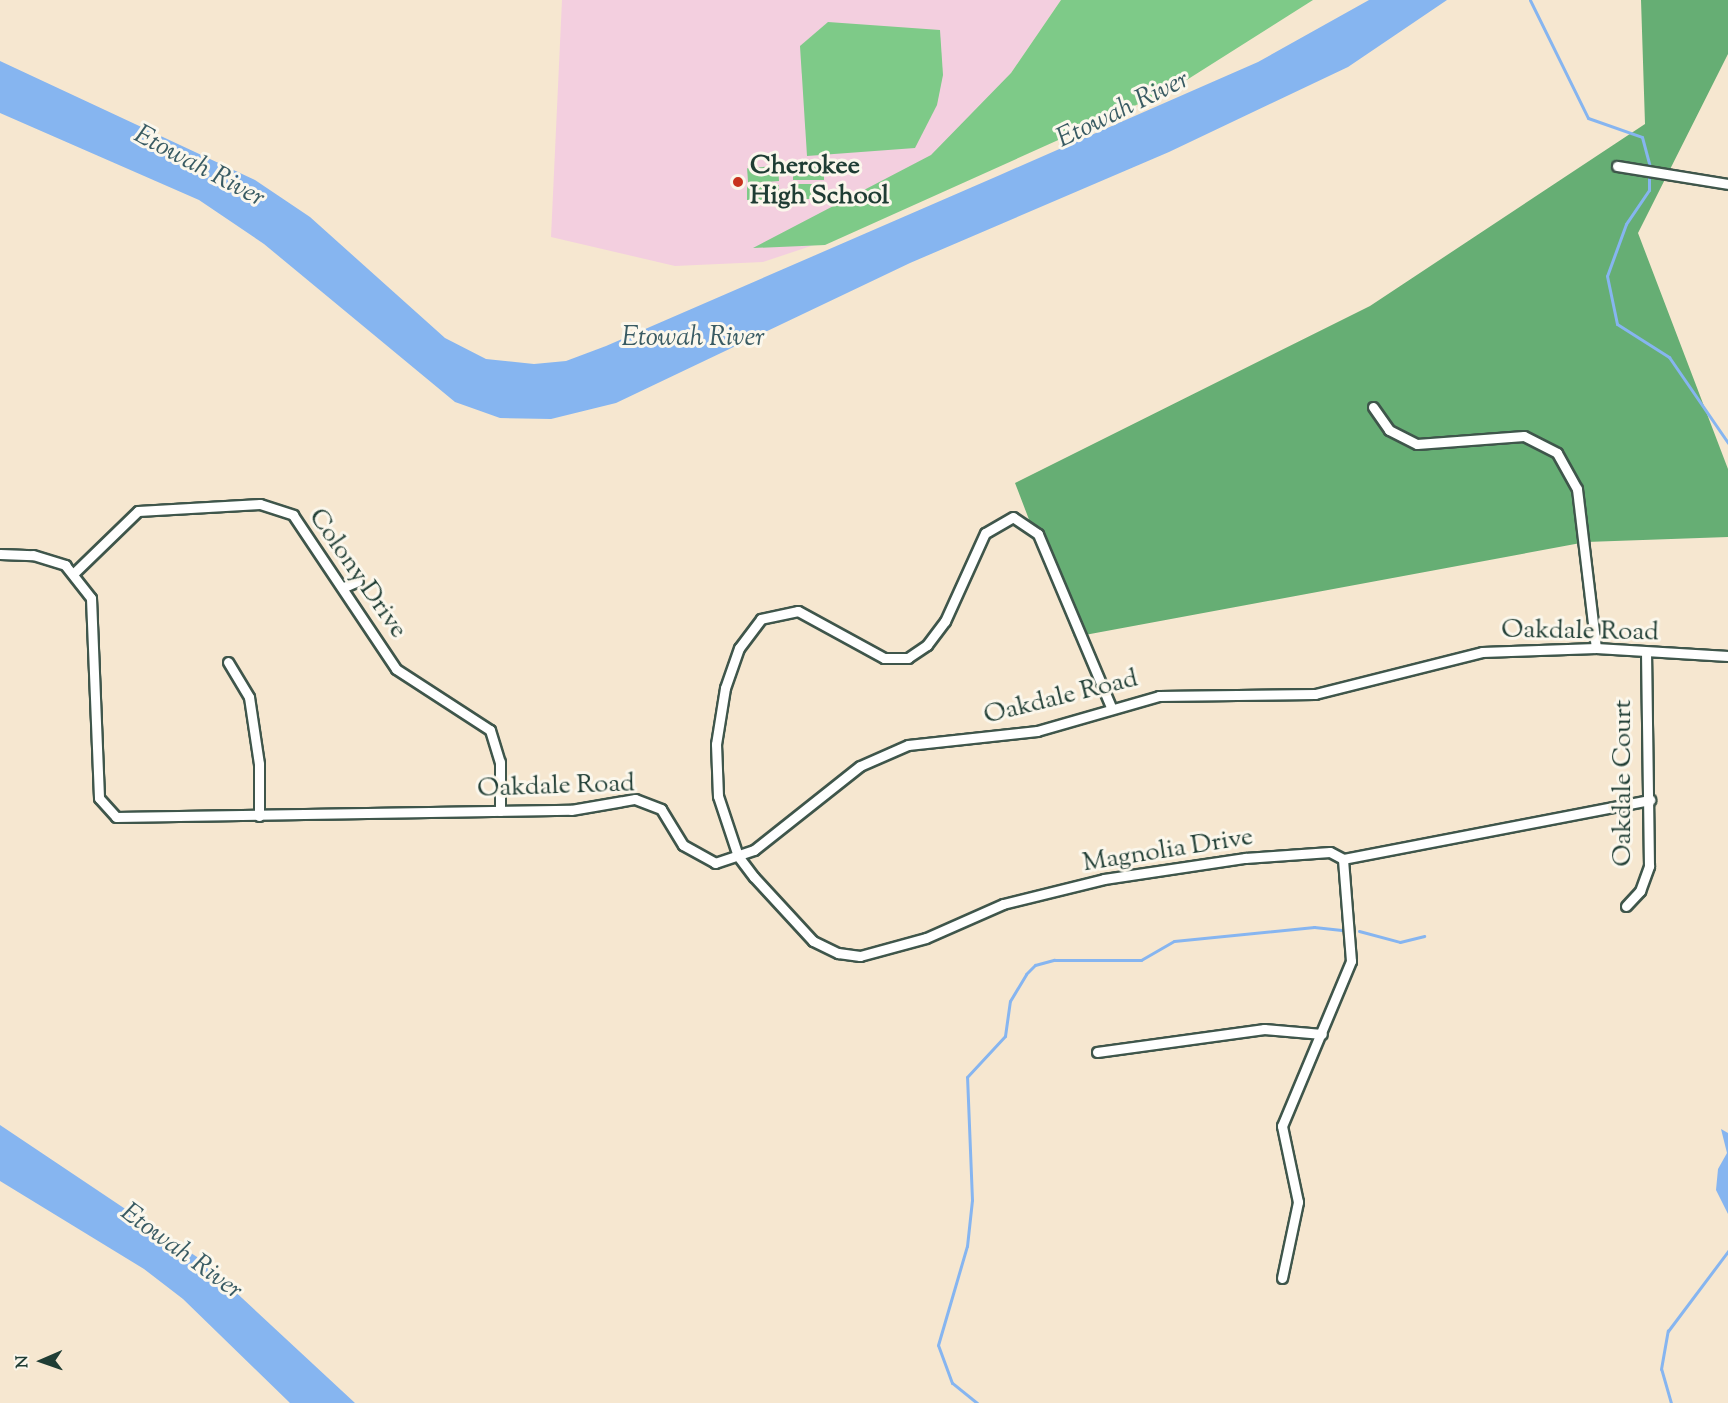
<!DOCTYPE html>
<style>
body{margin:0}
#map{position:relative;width:1728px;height:1403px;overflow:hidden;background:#f6e7d0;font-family:"Sorts Mill Goudy",serif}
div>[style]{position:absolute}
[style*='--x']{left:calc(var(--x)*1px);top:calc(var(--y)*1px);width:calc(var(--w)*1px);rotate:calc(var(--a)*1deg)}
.built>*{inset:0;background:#f3cfdf}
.green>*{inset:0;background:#7eca88;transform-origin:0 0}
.forest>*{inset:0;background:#66ae74}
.water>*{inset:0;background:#86b5f0}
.stream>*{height:3px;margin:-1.5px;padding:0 1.5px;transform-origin:1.5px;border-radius:1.5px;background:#86b5f0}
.roads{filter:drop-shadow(2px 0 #3f564b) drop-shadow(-2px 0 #3f564b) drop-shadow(0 2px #3f564b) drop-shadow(0 -2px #3f564b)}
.minor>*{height:9px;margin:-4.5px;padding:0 4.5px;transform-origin:4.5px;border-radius:4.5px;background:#fff}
.dots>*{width:16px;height:16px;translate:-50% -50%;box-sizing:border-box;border:3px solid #fbf7ec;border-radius:50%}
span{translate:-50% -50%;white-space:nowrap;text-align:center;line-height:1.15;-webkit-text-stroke:6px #fbf7ec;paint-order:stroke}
.poi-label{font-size:26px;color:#1f3d34;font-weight:700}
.left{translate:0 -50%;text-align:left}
.street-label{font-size:26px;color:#1f3d34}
.water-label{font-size:27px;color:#395b63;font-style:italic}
.north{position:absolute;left:12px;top:1331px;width:60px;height:60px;-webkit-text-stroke:4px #fbf7ec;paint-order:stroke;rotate:268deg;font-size:16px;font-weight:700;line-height:24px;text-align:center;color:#1f3d34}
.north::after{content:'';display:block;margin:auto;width:21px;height:27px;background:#1f3d34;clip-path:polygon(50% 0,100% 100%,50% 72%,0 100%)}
</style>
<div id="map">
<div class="built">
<i style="clip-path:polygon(562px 0,1061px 0,1011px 73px,1012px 127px,829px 240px,763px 262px,675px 266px,551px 237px)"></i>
</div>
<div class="green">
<i style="clip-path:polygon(1061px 0,1313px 0,1174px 88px,825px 245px,753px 248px,931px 155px,1011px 73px)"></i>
<i style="clip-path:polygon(828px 22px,940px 30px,943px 75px,937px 105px,915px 148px,807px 156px,800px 46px)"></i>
<i style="left:793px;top:165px;width:31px;height:15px"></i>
<i style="left:778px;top:166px;width:15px;height:31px;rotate:86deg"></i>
<i style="left:793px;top:184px;width:32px;height:15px"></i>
<i style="left:779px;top:185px;width:15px;height:32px;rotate:90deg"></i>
</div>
<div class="forest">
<i style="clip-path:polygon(1641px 0,1728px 0,1728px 54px,1638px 233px,1728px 469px,1728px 537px,1586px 542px,1074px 637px,1015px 483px,1370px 306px,1645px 124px)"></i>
</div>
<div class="water">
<i style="clip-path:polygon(1369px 0,1447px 0,1348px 67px,1169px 152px,910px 263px,616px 403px,551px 419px,500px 418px,455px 402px,264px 244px,199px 200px,0 113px,0 61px,255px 180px,310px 217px,445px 338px,486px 359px,534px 364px,566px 361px,606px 346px,1000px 175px,1258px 62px)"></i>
<i style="clip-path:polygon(0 1125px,200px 1259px,355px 1403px,290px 1403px,183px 1299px,144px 1269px,0 1181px)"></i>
<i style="clip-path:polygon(1721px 1129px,1728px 1133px,1728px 1214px,1716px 1190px,1718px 1169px,1727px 1153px)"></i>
</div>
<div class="stream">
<i style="--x:1530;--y:0;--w:131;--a:63.8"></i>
<i style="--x:1588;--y:118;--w:57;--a:19.4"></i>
<i style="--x:1642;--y:137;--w:28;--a:75"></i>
<i style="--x:1649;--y:178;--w:12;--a:90"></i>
<i style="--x:1649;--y:190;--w:41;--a:124.1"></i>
<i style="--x:1626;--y:224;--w:55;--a:110.1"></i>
<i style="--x:1607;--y:276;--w:49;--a:78.2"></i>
<i style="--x:1617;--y:324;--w:62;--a:32.4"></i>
<i style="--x:1669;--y:357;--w:104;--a:55.5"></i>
<i style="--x:1359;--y:931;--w:42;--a:15"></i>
<i style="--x:1400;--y:942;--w:25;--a:-14"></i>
<i style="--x:977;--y:1403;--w:32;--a:-141"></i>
<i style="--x:952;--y:1383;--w:40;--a:-110.2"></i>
<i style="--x:938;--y:1345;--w:103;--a:-73.7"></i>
<i style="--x:967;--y:1246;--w:46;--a:-83.8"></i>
<i style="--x:972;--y:1200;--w:123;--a:-92.3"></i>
<i style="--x:967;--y:1077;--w:56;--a:-47.2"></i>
<i style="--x:1005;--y:1036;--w:35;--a:-82"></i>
<i style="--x:1010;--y:1001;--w:31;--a:-59"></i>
<i style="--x:1026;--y:974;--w:13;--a:-45"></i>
<i style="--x:1035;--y:965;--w:20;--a:-15"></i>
<i style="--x:1054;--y:960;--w:87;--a:0"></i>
<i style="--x:1141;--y:960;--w:38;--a:-30"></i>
<i style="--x:1174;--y:941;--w:141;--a:-5.7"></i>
<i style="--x:1314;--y:927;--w:30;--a:6"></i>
<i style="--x:1671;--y:1403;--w:35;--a:-106"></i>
<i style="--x:1661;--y:1369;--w:39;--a:-80"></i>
<i style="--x:1668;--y:1331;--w:100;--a:-53.1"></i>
</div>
<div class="roads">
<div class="minor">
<i style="--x:1617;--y:166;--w:112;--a:9.2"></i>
<i style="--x:1373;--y:407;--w:28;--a:55"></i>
<i style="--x:1389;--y:430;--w:31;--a:27"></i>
<i style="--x:1417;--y:444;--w:107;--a:-4.3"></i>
<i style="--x:1524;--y:436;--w:37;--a:27"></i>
<i style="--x:1557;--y:453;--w:41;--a:60.9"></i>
<i style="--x:1577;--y:489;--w:160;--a:83.2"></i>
<i style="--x:0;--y:554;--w:33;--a:2"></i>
<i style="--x:33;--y:555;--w:34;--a:17"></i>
<i style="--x:65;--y:565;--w:42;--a:51.8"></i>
<i style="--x:91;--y:598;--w:200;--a:87.7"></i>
<i style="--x:99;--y:798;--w:25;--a:48"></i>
<i style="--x:116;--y:817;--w:455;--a:-0.9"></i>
<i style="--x:571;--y:810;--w:65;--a:-9.8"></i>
<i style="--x:635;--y:799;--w:28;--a:21"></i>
<i style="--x:661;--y:809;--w:42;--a:58.6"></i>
<i style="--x:683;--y:845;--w:37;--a:29"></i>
<i style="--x:715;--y:863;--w:41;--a:-18.4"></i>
<i style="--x:754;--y:850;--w:135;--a:-38.4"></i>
<i style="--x:860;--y:766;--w:52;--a:-23.6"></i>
<i style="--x:908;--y:745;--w:130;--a:-6.2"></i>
<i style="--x:1037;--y:731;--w:127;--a:-16"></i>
<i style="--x:1159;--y:696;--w:156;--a:-0.7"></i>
<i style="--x:1315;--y:694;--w:172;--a:-14.1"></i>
<i style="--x:1482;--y:652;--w:114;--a:-2"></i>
<i style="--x:1596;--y:648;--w:132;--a:3.5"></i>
<i style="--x:74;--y:573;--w:89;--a:-44.1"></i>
<i style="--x:138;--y:511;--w:122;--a:-3.3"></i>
<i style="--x:260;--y:504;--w:35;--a:18"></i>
<i style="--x:293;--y:515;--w:185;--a:56.2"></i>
<i style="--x:396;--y:669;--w:112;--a:33"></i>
<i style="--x:490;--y:730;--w:34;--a:73"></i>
<i style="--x:500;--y:762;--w:49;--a:90"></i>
<i style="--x:344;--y:587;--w:15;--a:-23"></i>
<i style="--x:228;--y:662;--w:41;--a:59"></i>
<i style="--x:249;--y:697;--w:68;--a:81.5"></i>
<i style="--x:259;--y:764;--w:52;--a:90"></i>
<i style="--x:1111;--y:707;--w:188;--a:-112.9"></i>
<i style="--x:1038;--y:534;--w:30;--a:-146"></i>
<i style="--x:1013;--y:517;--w:32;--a:150"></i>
<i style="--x:985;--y:533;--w:97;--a:114.4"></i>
<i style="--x:945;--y:621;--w:30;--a:127"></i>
<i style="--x:927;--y:645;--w:23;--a:146"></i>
<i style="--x:908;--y:658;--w:24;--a:180"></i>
<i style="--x:884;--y:658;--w:98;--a:-151.3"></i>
<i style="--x:798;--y:611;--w:38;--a:168"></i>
<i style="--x:761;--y:619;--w:36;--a:127"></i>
<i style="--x:739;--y:648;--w:42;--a:109.3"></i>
<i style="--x:725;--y:688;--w:57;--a:99.1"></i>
<i style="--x:716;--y:744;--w:52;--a:87.8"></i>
<i style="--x:718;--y:796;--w:63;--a:71.6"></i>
<i style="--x:738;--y:856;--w:26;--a:53"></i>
<i style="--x:754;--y:877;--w:87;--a:47.3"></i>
<i style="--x:813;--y:941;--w:28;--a:26"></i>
<i style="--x:838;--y:953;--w:22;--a:8"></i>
<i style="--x:860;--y:956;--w:68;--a:-15.3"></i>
<i style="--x:926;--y:938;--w:84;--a:-23.8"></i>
<i style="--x:1003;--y:904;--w:104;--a:-13.9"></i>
<i style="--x:1104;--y:879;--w:143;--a:-8.5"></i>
<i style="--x:1245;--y:858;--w:85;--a:-4"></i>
<i style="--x:1330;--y:852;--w:15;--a:28"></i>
<i style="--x:1343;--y:859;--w:313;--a:-10.9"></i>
<i style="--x:1626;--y:906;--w:21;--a:-47"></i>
<i style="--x:1640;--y:891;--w:27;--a:-70"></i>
<i style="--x:1649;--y:866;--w:212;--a:-90.8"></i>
<i style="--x:1097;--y:1052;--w:169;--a:-7.8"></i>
<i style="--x:1264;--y:1029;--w:58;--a:4.9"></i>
<i style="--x:1282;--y:1278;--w:78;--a:-78.1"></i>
<i style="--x:1298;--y:1202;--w:78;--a:-101.9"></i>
<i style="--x:1282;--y:1126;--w:179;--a:-67.3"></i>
<i style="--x:1351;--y:961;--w:102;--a:-94.5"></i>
</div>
</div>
<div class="dots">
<i style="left:738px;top:182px;background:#c8321e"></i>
</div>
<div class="poi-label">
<span class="left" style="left:750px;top:182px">Cherokee<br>High School</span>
</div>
<div class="street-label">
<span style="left:357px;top:574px;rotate:55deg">Colony Drive</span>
<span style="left:1580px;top:632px;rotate:1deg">Oakdale Road</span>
<span style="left:1061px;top:698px;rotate:-14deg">Oakdale Road</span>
<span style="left:1624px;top:783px;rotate:-90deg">Oakdale Court</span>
<span style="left:556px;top:787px;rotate:-2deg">Oakdale Road</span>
<span style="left:1168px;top:851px;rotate:-9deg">Magnolia Drive</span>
</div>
<div class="water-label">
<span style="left:1123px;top:110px;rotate:-26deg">Etowah River</span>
<span style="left:199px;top:167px;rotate:28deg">Etowah River</span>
<span style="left:693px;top:339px">Etowah River</span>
<span style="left:181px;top:1252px;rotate:36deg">Etowah River</span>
</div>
<div class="north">N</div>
</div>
